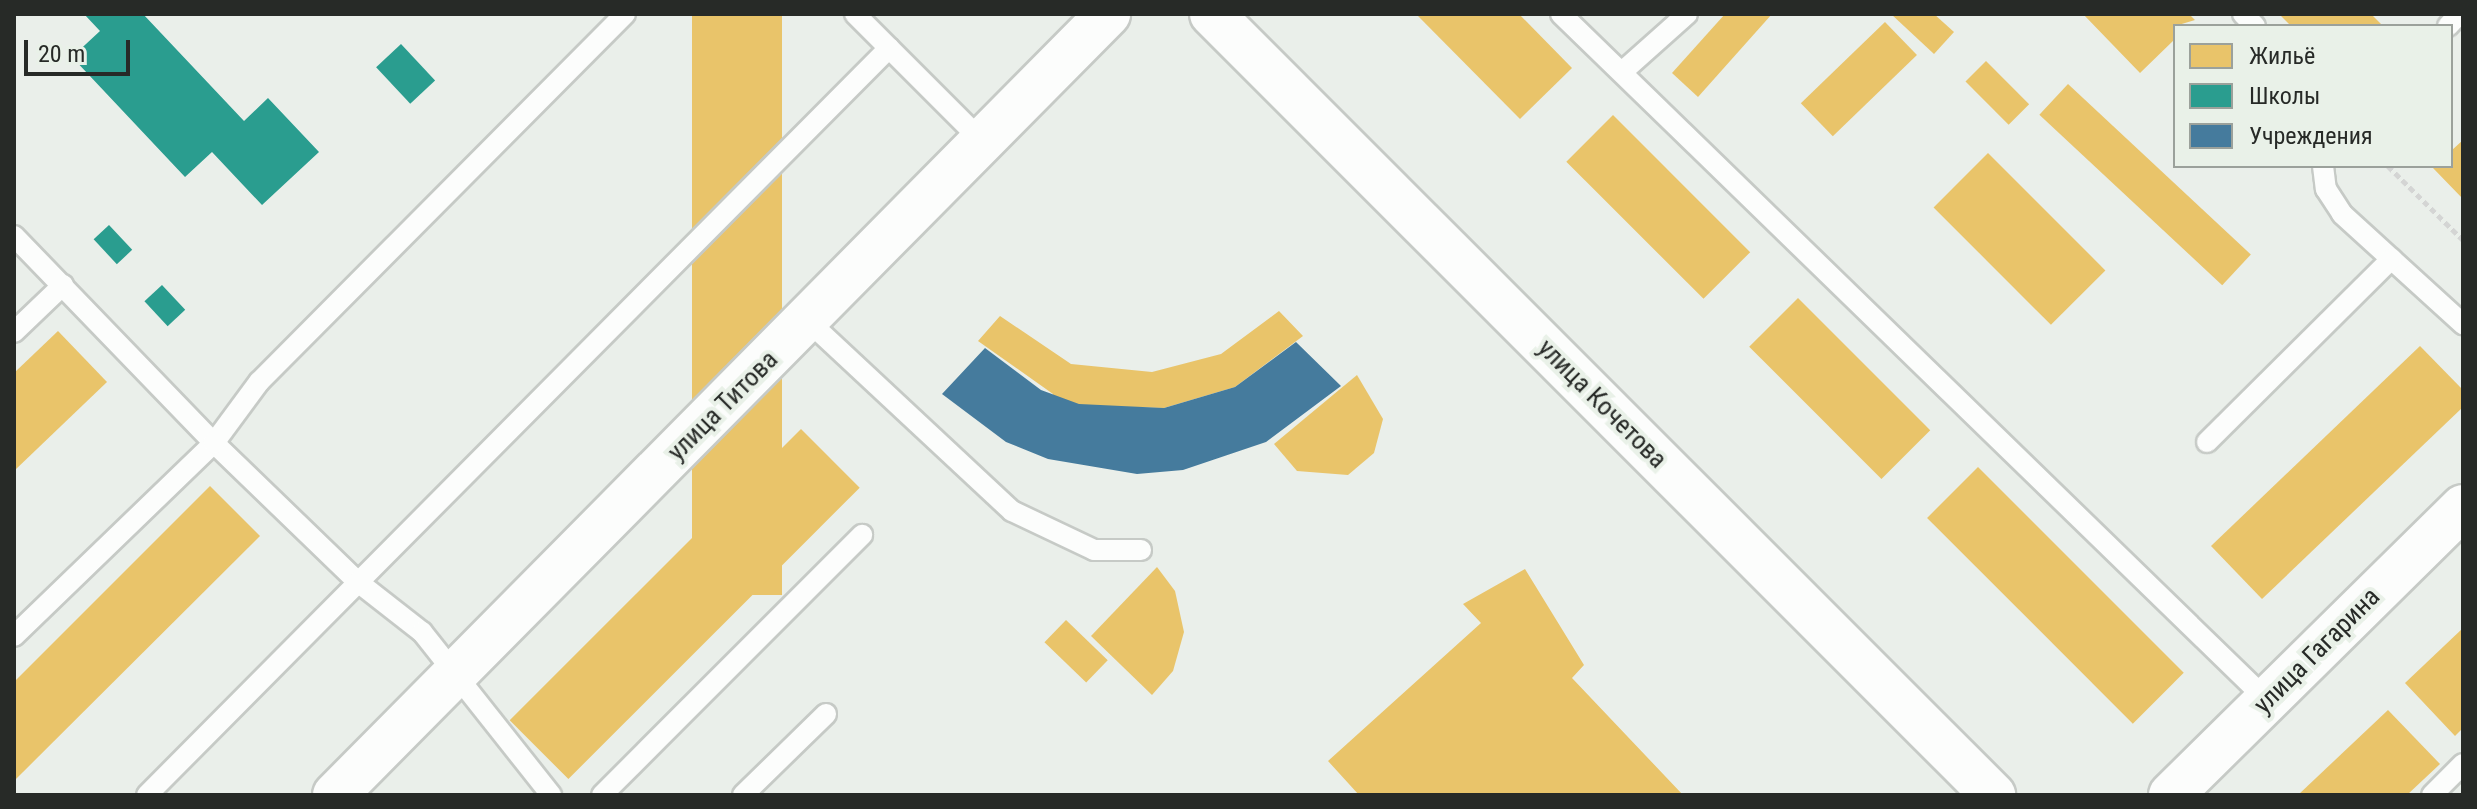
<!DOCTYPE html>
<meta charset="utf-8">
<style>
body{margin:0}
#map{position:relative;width:2477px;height:809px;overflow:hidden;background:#eaefea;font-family:"Roboto Condensed",sans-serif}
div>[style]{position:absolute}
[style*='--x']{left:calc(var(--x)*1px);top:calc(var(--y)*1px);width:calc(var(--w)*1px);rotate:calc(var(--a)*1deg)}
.homes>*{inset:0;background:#e9c46a;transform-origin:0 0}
.schools>*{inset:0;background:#2a9d8f;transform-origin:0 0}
.public>*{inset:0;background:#457b9d}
.path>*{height:5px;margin-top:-2.5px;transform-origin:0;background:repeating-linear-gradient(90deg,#d4d5d4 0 6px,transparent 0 10px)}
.roads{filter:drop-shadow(2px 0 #c6cac6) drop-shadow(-2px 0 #c6cac6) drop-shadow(0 2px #c6cac6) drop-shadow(0 -2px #c6cac6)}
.lane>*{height:20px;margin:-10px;padding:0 10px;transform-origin:10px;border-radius:10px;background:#fcfdfc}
.secondary>*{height:44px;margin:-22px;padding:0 22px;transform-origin:22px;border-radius:22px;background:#fcfdfc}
span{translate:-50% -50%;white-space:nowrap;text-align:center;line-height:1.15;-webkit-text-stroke:8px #e9f1e8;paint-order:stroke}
.street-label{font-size:26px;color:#272a27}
.frame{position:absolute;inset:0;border:16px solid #272a27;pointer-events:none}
.legend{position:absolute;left:2173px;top:24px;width:280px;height:144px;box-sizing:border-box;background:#e9f1e8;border:2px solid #9ba19b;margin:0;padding:10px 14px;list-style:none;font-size:24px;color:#272a27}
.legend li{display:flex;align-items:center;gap:16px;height:40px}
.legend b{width:40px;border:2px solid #9ba19b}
.scale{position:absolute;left:24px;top:40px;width:106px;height:36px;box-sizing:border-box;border:4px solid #272a27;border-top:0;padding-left:10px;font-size:24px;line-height:28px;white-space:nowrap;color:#272a27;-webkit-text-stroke:6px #e9f1e8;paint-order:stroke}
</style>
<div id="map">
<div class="homes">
<i style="left:692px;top:14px;width:90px;height:581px"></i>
<i style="clip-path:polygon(1416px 14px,1519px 14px,1572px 68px,1520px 119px)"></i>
<i style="clip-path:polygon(1725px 14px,1772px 14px,1698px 97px,1672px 73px)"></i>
<i style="clip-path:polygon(1891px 14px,1934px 14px,1954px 32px,1934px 54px)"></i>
<i style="clip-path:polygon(2083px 14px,2189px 14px,2195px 20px,2175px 26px,2175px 39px,2140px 73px)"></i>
<i style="clip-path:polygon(2279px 14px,2371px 14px,2383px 26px,2291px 26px)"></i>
<i style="left:1885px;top:22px;width:46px;height:117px;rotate:46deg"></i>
<i style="left:1986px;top:61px;width:61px;height:29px;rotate:45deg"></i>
<i style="left:2068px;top:84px;width:250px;height:42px;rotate:43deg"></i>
<i style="left:1613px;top:115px;width:194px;height:66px;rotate:45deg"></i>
<i style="clip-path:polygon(2463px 140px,2463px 199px,2433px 168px,2451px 166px,2451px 151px)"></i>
<i style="left:1988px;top:153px;width:166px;height:77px;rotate:45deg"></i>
<i style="left:1798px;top:298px;width:187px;height:69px;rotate:45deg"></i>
<i style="clip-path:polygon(1279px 311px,1303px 336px,1235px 387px,1164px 408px,1093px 406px,1065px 418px,1052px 416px,1053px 394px,978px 341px,1000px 316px,1071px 364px,1152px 372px,1221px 354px)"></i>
<i style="clip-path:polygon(58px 331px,107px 382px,14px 471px,14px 373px)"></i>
<i style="clip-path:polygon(2420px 346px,2463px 390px,2463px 407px,2262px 599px,2211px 546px)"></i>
<i style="clip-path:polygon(1357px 375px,1383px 419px,1374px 453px,1348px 475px,1297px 471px,1274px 444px)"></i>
<i style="left:801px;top:429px;width:83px;height:412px;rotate:45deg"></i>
<i style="left:1978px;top:467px;width:291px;height:72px;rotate:45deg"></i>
<i style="clip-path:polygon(210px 486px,260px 536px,14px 781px,14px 682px)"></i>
<i style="clip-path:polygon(1157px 567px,1175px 591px,1184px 632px,1173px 671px,1152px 695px,1091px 636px)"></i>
<i style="clip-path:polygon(1525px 569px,1584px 665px,1572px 678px,1683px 795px,1359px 795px,1328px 761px,1481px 623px,1463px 604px)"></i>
<i style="left:1066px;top:620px;width:58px;height:31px;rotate:44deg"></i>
<i style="clip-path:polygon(2463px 628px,2463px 728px,2455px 736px,2405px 683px)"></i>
<i style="clip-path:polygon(2388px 710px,2440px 764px,2407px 795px,2298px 795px)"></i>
</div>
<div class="schools">
<i style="clip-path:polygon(84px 14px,143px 14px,244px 121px,268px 98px,319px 152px,262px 205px,212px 152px,185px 177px,72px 57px,100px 31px)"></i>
<i style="left:401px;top:44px;width:50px;height:34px;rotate:47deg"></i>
<i style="left:109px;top:225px;width:34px;height:21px;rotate:47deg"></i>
<i style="left:162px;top:285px;width:34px;height:24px;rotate:47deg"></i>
</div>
<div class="public">
<i style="clip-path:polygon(1296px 342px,1341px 386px,1266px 442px,1183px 470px,1137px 474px,1048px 459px,1006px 442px,942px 394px,985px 348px,1041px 390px,1079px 404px,1164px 408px,1235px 387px)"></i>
</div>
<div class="path">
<i style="--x:2388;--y:166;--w:105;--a:44.6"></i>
</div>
<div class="roads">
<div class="lane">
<i style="--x:855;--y:14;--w:178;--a:45"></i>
<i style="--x:1561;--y:14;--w:984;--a:44.18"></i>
<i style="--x:2243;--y:14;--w:17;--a:45"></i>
<i style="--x:2448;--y:26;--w:16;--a:-47"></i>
<i style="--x:1622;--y:72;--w:87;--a:-41.7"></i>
<i style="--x:2323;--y:166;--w:23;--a:83"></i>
<i style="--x:2326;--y:189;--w:30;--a:57"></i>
<i style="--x:2342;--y:214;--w:164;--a:42.3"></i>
<i style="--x:14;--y:236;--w:288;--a:46"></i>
<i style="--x:214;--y:443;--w:200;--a:44"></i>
<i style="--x:358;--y:582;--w:81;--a:38"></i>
<i style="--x:422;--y:632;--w:208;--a:51.6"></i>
<i style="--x:807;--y:320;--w:280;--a:43"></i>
<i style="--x:1012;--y:511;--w:91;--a:25.4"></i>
<i style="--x:1094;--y:550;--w:47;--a:0"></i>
<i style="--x:14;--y:332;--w:68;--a:-43.8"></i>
<i style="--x:2207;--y:442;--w:260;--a:-44.8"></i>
<i style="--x:14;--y:636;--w:278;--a:-44"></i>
<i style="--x:214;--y:443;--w:76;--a:-53.6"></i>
<i style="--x:259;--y:382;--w:519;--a:-45.16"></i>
<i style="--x:147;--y:795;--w:1053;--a:-45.19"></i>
<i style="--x:602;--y:795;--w:368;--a:-45"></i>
<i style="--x:743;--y:795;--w:116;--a:-44.3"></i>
<i style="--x:2432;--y:795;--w:44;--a:-45"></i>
</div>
<div class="secondary">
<i style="--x:1212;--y:14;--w:1105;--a:45"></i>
<i style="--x:335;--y:795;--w:1099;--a:-45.29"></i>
<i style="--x:2171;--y:795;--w:410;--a:-44.6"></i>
</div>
</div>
<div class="street-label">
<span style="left:1602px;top:404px;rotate:45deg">улица Кочетова</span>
<span style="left:723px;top:406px;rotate:-45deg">улица Титова</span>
<span style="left:2317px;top:651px;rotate:-45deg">улица Гагарина</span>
</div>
<div class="frame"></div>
<ul class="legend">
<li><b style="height:22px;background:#e9c46a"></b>Жильё</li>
<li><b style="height:22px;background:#2a9d8f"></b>Школы</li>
<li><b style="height:22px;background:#457b9d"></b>Учреждения</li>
</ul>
<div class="scale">20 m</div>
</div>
